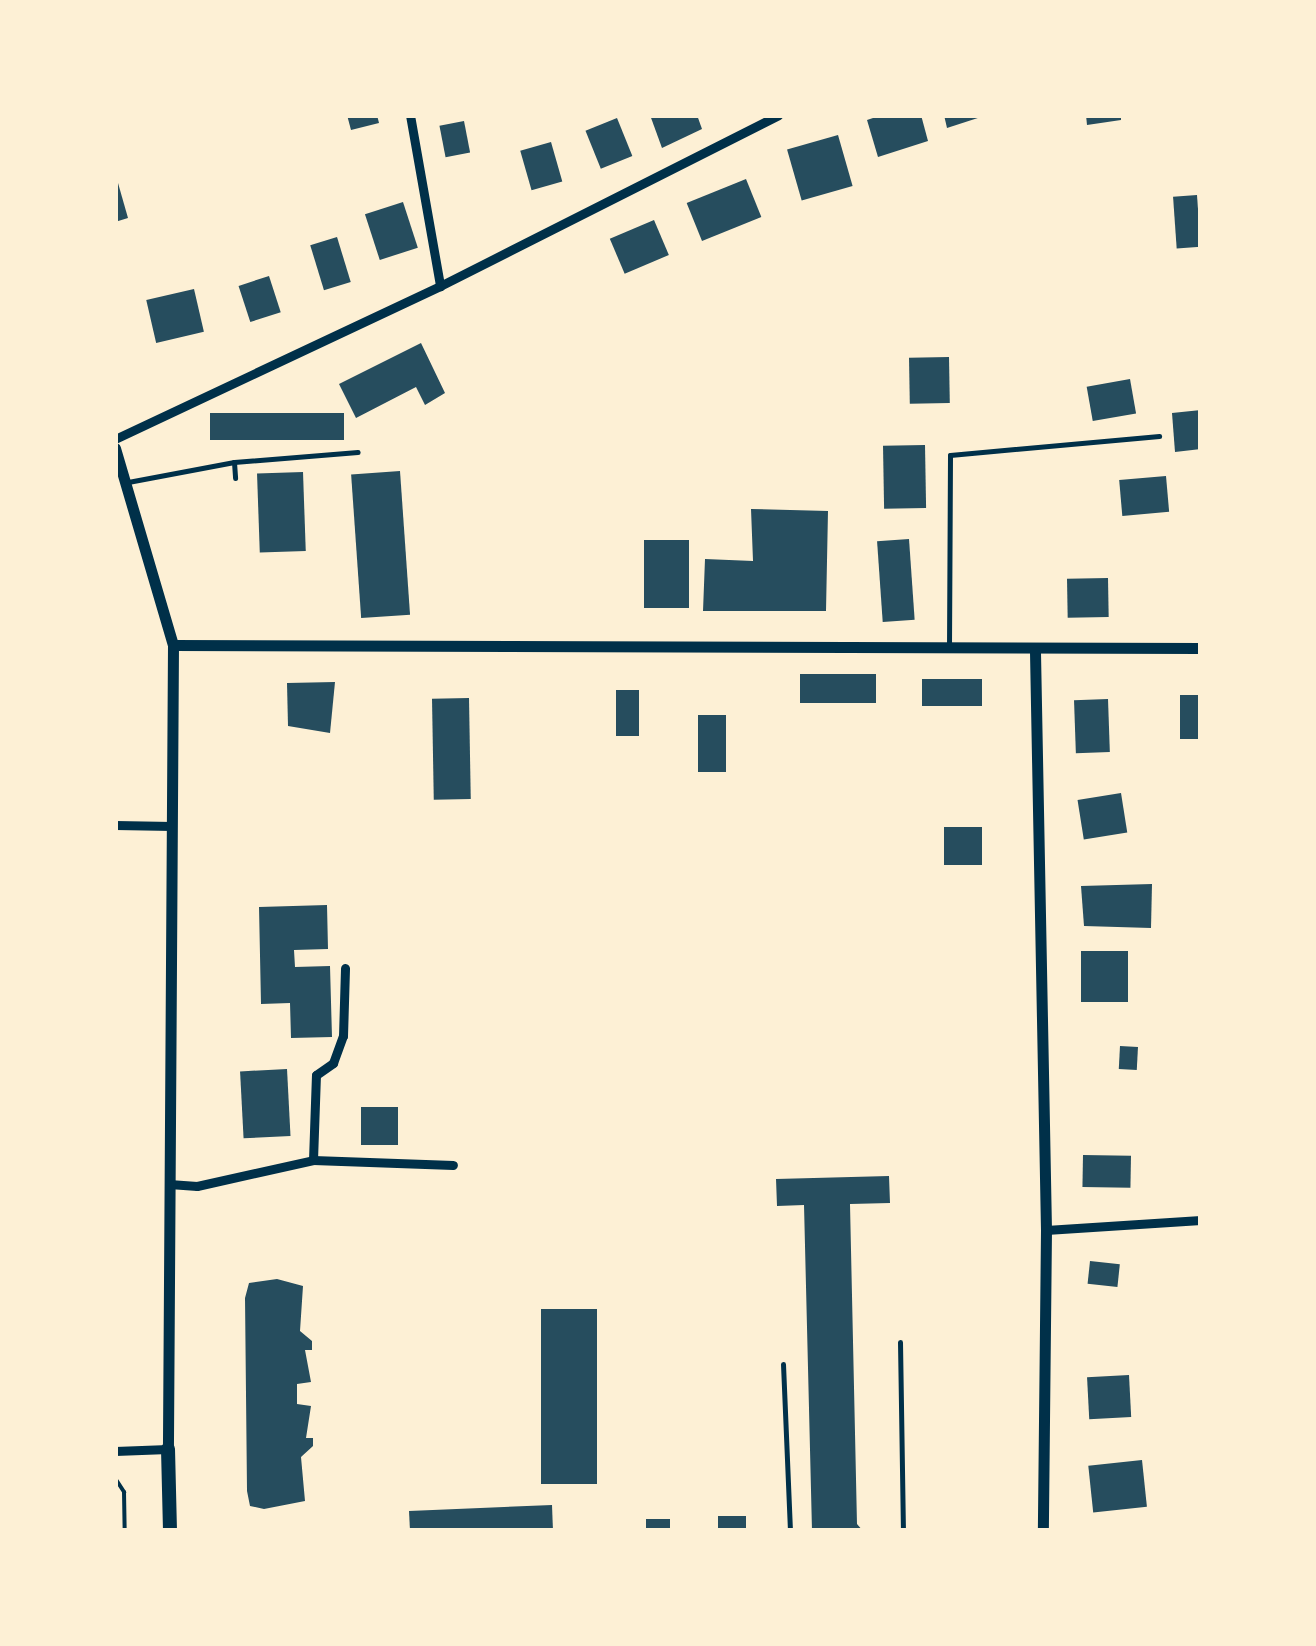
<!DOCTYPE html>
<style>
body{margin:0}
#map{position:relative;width:1316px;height:1646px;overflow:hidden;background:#fdf0d5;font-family:"DejaVu Sans",sans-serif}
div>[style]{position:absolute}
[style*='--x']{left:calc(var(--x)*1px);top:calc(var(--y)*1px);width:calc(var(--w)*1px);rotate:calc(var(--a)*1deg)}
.building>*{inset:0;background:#264d5e;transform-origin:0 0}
.path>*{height:4px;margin:-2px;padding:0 2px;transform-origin:2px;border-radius:2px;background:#003049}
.service>*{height:5px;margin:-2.5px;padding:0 2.5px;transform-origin:2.5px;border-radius:2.5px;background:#003049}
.minor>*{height:9px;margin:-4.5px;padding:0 4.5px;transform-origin:4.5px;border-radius:4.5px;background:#003049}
.tertiary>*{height:11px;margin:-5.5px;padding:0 5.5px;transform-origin:5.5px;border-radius:5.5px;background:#003049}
.secondary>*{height:14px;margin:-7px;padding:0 7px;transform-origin:7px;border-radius:7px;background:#003049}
span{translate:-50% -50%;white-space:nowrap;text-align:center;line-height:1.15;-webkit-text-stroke:10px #fdf0d5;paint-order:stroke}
.frame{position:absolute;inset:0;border:118px solid #fdf0d5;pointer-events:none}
</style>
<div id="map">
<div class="building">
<i style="clip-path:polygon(347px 115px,377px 115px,379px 123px,351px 130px)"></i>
<i style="clip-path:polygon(650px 115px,697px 115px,702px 129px,662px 148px)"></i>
<i style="clip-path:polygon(882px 115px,921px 115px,928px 141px,878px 157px,867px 120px)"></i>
<i style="clip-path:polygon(944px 115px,984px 115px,984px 116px,947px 128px)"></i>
<i style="clip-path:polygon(1086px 115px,1121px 115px,1121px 120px,1087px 125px)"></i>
<i style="left:617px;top:118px;width:41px;height:34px;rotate:68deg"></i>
<i style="left:464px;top:121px;width:32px;height:25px;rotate:79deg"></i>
<i style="left:838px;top:135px;width:53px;height:53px;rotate:74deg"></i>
<i style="left:551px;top:142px;width:41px;height:32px;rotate:74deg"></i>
<i style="clip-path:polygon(116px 176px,128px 218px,115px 222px,115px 177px)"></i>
<i style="left:746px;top:179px;width:41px;height:64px;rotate:68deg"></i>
<i style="left:1197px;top:195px;width:52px;height:24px;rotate:86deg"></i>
<i style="left:403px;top:202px;width:48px;height:40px;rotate:72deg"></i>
<i style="left:654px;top:220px;width:38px;height:48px;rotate:67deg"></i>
<i style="left:337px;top:237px;width:47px;height:28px;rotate:73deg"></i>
<i style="left:269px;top:276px;width:38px;height:32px;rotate:72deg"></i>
<i style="left:194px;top:289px;width:44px;height:49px;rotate:77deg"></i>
<i style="clip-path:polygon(421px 343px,445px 393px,425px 405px,416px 387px,356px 418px,339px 384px)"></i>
<i style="left:949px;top:357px;width:46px;height:40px;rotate:89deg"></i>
<i style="left:1130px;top:379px;width:35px;height:44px;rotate:80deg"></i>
<i style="clip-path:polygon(1201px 410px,1201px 449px,1175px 452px,1172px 413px)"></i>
<i style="left:344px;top:413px;width:27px;height:134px;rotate:90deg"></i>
<i style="left:925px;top:445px;width:63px;height:42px;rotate:89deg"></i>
<i style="left:400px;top:471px;width:144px;height:49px;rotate:86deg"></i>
<i style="left:303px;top:472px;width:79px;height:46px;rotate:88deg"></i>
<i style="left:1166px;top:476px;width:36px;height:47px;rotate:85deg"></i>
<i style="clip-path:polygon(751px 509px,828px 511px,826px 611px,703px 611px,705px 559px,753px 561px)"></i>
<i style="left:909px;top:539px;width:81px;height:32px;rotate:86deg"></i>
<i style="left:644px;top:540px;width:45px;height:68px"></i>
<i style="left:1108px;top:578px;width:39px;height:41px;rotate:89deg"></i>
<i style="left:876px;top:674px;width:29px;height:76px;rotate:90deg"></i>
<i style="left:922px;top:679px;width:60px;height:27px"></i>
<i style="clip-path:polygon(335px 682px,330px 733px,288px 726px,287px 683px)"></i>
<i style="left:639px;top:690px;width:46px;height:23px;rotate:90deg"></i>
<i style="left:1201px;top:695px;width:44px;height:21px;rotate:90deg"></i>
<i style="left:469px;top:698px;width:101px;height:37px;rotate:89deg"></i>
<i style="left:1108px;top:699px;width:53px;height:34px;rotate:88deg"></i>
<i style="left:698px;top:715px;width:28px;height:57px"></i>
<i style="left:1121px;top:793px;width:40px;height:44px;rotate:81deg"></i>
<i style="left:944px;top:827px;width:38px;height:38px"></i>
<i style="clip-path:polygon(1152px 884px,1151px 928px,1084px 926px,1081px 886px)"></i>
<i style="clip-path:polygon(327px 905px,328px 949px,294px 950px,295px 967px,330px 966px,332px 1037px,291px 1038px,290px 1003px,261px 1004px,259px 907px)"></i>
<i style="left:1081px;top:951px;width:47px;height:51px"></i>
<i style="left:1120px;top:1046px;width:18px;height:23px;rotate:3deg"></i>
<i style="left:287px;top:1069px;width:67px;height:47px;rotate:87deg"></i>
<i style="left:361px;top:1107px;width:37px;height:38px"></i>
<i style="left:1083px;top:1155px;width:48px;height:32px;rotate:1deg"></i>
<i style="clip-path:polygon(889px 1176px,890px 1203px,850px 1204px,857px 1524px,863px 1531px,812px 1531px,804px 1205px,777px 1206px,776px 1179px)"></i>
<i style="left:1090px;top:1261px;width:30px;height:23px;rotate:6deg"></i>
<i style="clip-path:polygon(277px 1279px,303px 1286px,300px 1331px,312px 1341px,312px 1350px,305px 1350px,311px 1382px,297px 1384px,297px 1404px,311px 1406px,306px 1438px,313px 1438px,313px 1446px,301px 1457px,305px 1501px,264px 1509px,250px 1506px,247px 1491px,245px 1298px,249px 1283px)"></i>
<i style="left:597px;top:1309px;width:175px;height:56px;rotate:90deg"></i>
<i style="left:1129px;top:1375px;width:42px;height:42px;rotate:87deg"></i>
<i style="left:1142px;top:1460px;width:47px;height:54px;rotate:84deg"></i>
<i style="clip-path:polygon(552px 1505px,553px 1531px,410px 1531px,409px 1511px)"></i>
<i style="left:746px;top:1516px;width:15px;height:28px;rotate:90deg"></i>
<i style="left:646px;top:1519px;width:24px;height:12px"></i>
</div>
<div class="path">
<i style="--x:115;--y:1478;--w:17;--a:57"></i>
<i style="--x:124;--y:1492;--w:39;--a:89"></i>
</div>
<div class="service">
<i style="--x:234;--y:462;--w:16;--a:86"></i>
<i style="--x:128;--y:482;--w:108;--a:-10.7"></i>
<i style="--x:234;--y:462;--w:124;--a:-4.6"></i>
<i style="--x:949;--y:648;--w:193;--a:-89.7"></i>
<i style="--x:950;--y:455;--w:210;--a:-5.2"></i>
<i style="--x:900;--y:1342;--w:189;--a:89.1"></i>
<i style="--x:783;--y:1364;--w:167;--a:87.6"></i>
</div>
<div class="minor">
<i style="--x:410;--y:115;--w:174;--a:80"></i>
<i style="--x:115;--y:439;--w:359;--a:-25.2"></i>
<i style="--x:440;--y:286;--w:379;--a:-26.8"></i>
<i style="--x:115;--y:825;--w:57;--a:1"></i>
<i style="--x:313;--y:1160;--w:140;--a:2"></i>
<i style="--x:169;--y:1184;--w:28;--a:4"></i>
<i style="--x:197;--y:1186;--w:119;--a:-12.6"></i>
<i style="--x:313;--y:1160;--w:85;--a:-88"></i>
<i style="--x:316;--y:1075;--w:21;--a:-35"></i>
<i style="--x:333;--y:1063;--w:29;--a:-70"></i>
<i style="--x:343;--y:1036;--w:68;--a:-88.3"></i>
<i style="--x:1046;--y:1230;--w:155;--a:-3.7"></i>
<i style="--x:115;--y:1451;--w:53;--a:-2.2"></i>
</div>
<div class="tertiary">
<i style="--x:115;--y:448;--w:205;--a:73.6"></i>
<i style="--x:173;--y:645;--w:804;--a:90.36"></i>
<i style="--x:173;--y:645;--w:1028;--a:0.17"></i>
<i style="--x:1035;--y:652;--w:578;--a:88.91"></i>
<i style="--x:1046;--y:1230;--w:301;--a:90.6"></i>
</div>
<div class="secondary">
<i style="--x:168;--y:1449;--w:82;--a:88.6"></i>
</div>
<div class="frame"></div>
</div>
